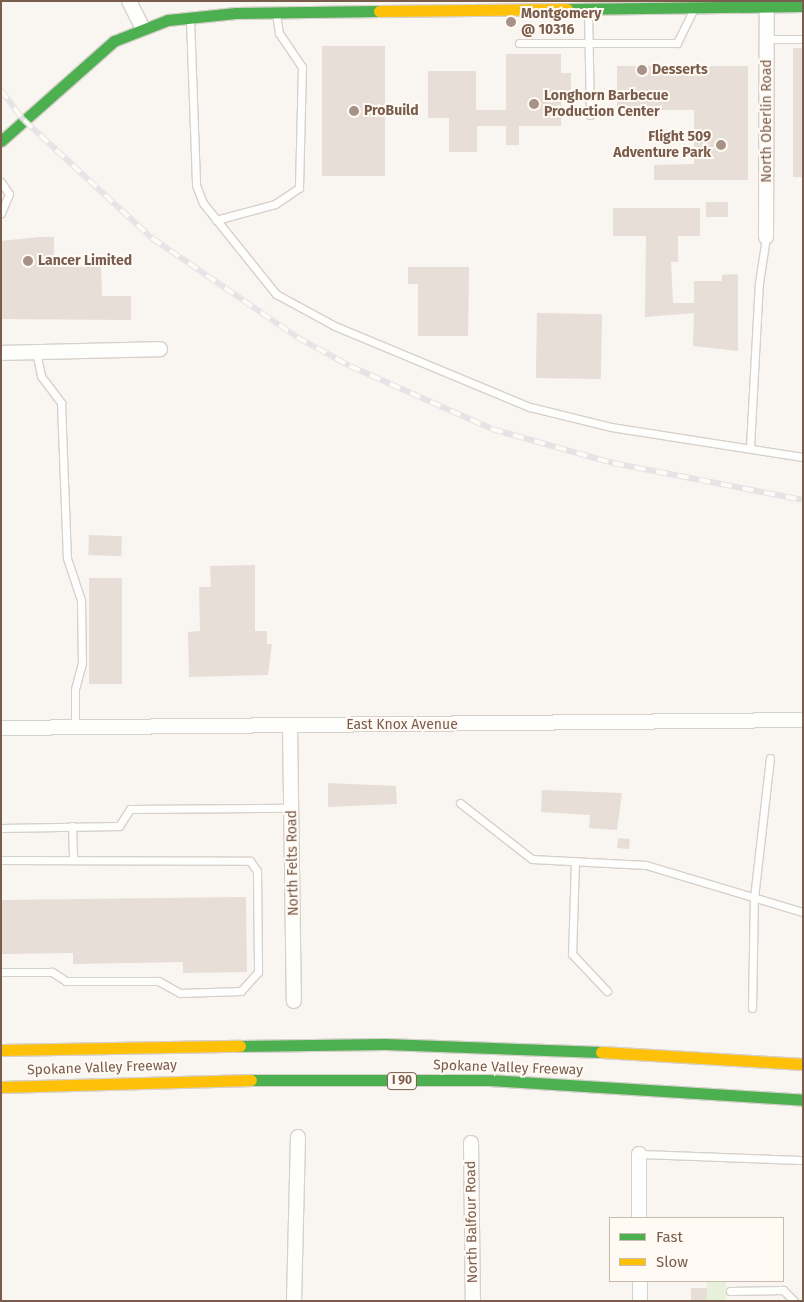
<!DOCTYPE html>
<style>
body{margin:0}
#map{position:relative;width:804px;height:1302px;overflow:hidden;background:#f9f5f0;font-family:"Fira Sans",sans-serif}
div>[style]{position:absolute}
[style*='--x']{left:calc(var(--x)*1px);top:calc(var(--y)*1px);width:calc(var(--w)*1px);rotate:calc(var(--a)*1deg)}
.green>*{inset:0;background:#e7f0db;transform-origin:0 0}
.building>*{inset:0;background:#e6ded7;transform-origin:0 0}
.roads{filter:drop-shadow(1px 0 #d7d1cb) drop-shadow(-1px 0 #d7d1cb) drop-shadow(0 1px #d7d1cb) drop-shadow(0 -1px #d7d1cb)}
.lane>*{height:7px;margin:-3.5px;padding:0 3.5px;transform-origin:3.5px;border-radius:3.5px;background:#fefefd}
.street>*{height:14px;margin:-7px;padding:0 7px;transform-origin:7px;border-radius:7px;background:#fefefd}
.fast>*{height:11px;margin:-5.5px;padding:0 5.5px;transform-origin:5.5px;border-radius:5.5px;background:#4caf50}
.slow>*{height:11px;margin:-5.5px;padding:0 5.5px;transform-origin:5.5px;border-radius:5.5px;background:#ffc107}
.rail>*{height:5.5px;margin-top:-2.75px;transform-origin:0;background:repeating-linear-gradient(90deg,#fffaf3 0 11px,#e6e3e7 0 22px);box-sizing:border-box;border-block:1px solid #e6e3e7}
.dots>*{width:14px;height:14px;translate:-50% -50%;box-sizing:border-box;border:2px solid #fffaf3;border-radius:50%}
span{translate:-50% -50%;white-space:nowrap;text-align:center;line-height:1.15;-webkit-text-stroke:4px #fffaf3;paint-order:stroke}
.shield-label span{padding:1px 4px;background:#fffaf3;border:1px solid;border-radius:4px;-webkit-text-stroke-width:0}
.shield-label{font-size:12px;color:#7a5c4d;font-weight:700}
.poi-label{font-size:14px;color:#7a5c4d;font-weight:700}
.left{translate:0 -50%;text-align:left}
.right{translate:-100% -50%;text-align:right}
.street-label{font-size:14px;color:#7a5c4d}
.frame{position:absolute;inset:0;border:2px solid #7a5c4d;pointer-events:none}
.legend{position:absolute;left:609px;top:1217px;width:175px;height:65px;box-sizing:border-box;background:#fffaf3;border:1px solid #cabbb1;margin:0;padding:6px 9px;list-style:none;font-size:15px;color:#7a5c4d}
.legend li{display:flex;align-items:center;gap:10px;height:25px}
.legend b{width:25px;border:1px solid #cabbb1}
</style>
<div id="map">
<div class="green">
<i style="left:707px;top:1281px;width:19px;height:20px"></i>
</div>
<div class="building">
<i style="left:322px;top:46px;width:63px;height:130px"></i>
<i style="left:793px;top:48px;width:10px;height:129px"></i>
<i style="clip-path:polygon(506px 54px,561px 54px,561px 73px,571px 73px,571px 98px,561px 98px,561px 126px,519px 126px,519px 145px,506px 145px,506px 126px,477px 126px,477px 152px,449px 152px,449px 118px,428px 118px,428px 71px,476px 71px,476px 110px,506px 110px)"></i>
<i style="clip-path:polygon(617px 66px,748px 66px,748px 180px,654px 180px,654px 165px,694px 164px,694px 110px,617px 110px)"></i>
<i style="left:706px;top:202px;width:22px;height:15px"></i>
<i style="clip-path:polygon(613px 208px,700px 208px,700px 236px,678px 236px,678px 262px,671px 262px,673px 303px,694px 303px,694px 281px,722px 281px,722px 275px,738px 274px,738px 351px,693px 346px,694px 313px,645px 317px,646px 236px,613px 236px)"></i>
<i style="clip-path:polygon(39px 237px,54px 237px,54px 267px,101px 266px,102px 296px,131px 296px,131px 320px,1px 319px,1px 241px)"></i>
<i style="clip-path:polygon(408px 267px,469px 267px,468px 336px,418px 336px,418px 284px,408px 284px)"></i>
<i style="left:537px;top:313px;width:65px;height:65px;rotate:1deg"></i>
<i style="left:89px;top:535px;width:33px;height:20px;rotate:2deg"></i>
<i style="clip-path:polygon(255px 565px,255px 631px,267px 631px,267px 644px,272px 644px,268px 675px,189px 677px,188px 632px,200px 631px,199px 587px,211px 587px,210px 566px)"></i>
<i style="left:89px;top:578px;width:33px;height:106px"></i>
<i style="clip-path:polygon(328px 783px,396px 786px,397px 804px,328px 807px)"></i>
<i style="clip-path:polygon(542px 790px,622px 793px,617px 830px,589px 828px,590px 815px,541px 812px)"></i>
<i style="left:618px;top:838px;width:12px;height:10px;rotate:5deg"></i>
<i style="clip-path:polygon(246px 897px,247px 972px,183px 973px,183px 962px,73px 964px,73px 953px,1px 954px,1px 900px)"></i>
<i style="left:691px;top:1288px;width:16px;height:13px"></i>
</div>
<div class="roads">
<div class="lane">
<i style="--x:588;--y:11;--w:104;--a:88.9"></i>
<i style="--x:190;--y:19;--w:166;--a:87.9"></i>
<i style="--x:196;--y:185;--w:19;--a:69"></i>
<i style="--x:203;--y:203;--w:117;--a:51.3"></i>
<i style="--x:276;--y:294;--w:67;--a:28.5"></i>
<i style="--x:335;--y:326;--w:211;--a:22.6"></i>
<i style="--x:530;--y:407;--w:83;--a:13.9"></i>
<i style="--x:611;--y:427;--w:194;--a:8.9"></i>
<i style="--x:767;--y:39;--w:36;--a:0"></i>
<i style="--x:519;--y:43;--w:158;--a:0"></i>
<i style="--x:677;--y:43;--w:37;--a:-64"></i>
<i style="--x:1;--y:182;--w:14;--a:56"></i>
<i style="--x:9;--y:194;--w:21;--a:113"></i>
<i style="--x:216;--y:220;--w:61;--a:-15.2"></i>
<i style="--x:275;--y:204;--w:29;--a:-34"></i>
<i style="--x:299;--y:188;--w:121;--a:-88.6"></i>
<i style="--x:302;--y:67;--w:41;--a:-124.1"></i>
<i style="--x:279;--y:33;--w:18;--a:-99"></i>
<i style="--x:36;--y:352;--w:25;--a:78"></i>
<i style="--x:41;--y:376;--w:34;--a:53"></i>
<i style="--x:61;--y:403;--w:155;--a:87.8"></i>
<i style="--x:67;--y:558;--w:44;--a:71.6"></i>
<i style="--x:81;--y:600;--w:63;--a:89.1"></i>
<i style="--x:82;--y:663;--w:27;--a:105"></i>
<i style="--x:75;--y:689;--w:38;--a:90"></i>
<i style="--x:750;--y:447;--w:164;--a:-86.9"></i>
<i style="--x:759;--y:283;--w:47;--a:-81.3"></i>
<i style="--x:460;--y:803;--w:91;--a:37.9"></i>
<i style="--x:532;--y:859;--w:114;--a:3"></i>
<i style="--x:646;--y:865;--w:164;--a:16.7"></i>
<i style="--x:72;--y:826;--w:33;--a:88"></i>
<i style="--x:1;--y:828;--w:118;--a:-1"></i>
<i style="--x:119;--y:826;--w:20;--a:-57"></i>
<i style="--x:130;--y:809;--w:162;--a:-0.4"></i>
<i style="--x:1;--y:860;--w:249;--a:0.2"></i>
<i style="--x:250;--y:861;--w:12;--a:55"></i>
<i style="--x:257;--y:871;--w:101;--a:89.4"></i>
<i style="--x:258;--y:972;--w:25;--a:132"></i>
<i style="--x:241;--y:991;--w:61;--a:178.1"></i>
<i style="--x:180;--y:993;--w:25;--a:-151"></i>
<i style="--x:158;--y:981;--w:92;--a:180"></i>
<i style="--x:66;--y:981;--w:17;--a:-147"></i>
<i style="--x:52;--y:972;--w:51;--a:180"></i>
<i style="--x:575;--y:861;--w:93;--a:91.8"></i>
<i style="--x:572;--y:954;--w:51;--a:46.6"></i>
<i style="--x:752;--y:1008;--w:110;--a:-89"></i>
<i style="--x:754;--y:898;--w:141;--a:-83.5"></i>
<i style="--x:639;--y:1154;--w:164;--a:2.1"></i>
<i style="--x:730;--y:1291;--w:53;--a:-1.1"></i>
<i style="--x:783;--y:1290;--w:16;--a:45"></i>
</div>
<div class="street">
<i style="--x:129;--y:1;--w:29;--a:63"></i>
<i style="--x:766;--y:237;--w:231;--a:-89.8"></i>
<i style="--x:1;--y:353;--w:159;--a:-1.4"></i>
<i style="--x:290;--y:725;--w:276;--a:89.2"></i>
<i style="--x:1;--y:728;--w:802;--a:-0.57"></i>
<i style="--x:471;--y:1143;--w:158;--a:89.3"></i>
<i style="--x:639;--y:1154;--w:64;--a:90"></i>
<i style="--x:640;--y:1281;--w:20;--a:90"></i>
<i style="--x:294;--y:1301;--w:164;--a:-88.6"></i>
</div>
<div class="fast">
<i style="--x:567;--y:9;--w:236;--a:-0.7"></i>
<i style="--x:1;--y:141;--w:151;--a:-41.5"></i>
<i style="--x:114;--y:41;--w:58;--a:-21.3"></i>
<i style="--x:168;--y:20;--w:68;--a:-5.9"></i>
<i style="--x:236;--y:13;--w:143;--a:-0.8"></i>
<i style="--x:240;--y:1046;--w:145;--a:-0.8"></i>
<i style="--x:385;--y:1044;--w:216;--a:2.1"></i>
<i style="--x:251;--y:1080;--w:238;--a:0"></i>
<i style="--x:489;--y:1080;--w:315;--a:3.6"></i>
</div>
<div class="slow">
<i style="--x:379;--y:11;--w:188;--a:-0.6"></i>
<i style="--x:1;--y:1050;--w:239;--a:-1"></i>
<i style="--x:601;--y:1052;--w:202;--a:3.4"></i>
<i style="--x:1;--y:1087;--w:250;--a:-1.6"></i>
</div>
</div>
<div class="rail">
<i style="--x:1;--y:90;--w:38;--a:53"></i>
<i style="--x:24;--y:120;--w:174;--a:42.7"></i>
<i style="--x:152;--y:238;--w:176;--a:34.3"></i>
<i style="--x:297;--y:337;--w:60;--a:28.7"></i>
<i style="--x:350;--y:366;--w:155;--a:23.9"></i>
<i style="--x:492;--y:429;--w:126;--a:15.7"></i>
<i style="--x:613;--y:463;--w:194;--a:11"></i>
</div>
<div class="dots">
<i style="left:511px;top:22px;background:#a69286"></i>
<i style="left:642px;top:70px;background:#a69286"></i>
<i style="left:534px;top:104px;background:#a69286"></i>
<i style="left:354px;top:111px;background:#a69286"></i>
<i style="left:721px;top:145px;background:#a69286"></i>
<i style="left:28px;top:261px;background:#a69286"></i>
</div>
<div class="shield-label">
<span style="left:402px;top:1081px">I 90</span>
</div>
<div class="poi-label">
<span class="left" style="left:521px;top:22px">Montgomery<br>@ 10316</span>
<span class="left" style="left:652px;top:70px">Desserts</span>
<span class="left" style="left:544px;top:104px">Longhorn Barbecue<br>Production Center</span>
<span class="left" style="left:364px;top:111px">ProBuild</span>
<span class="right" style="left:711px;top:145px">Flight 509<br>Adventure Park</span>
<span class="left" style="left:38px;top:261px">Lancer Limited</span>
</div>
<div class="street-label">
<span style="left:767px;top:121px;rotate:-90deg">North Oberlin Road</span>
<span style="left:402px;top:725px">East Knox Avenue</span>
<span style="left:293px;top:863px;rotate:-91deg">North Felts Road</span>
<span style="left:102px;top:1068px;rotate:-2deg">Spokane Valley Freeway</span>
<span style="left:508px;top:1068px;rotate:2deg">Spokane Valley Freeway</span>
<span style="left:472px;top:1222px;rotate:-91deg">North Balfour Road</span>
</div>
<div class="frame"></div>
<ul class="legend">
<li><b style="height:6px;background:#4caf50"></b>Fast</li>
<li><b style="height:6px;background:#ffc107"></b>Slow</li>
</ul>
</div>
